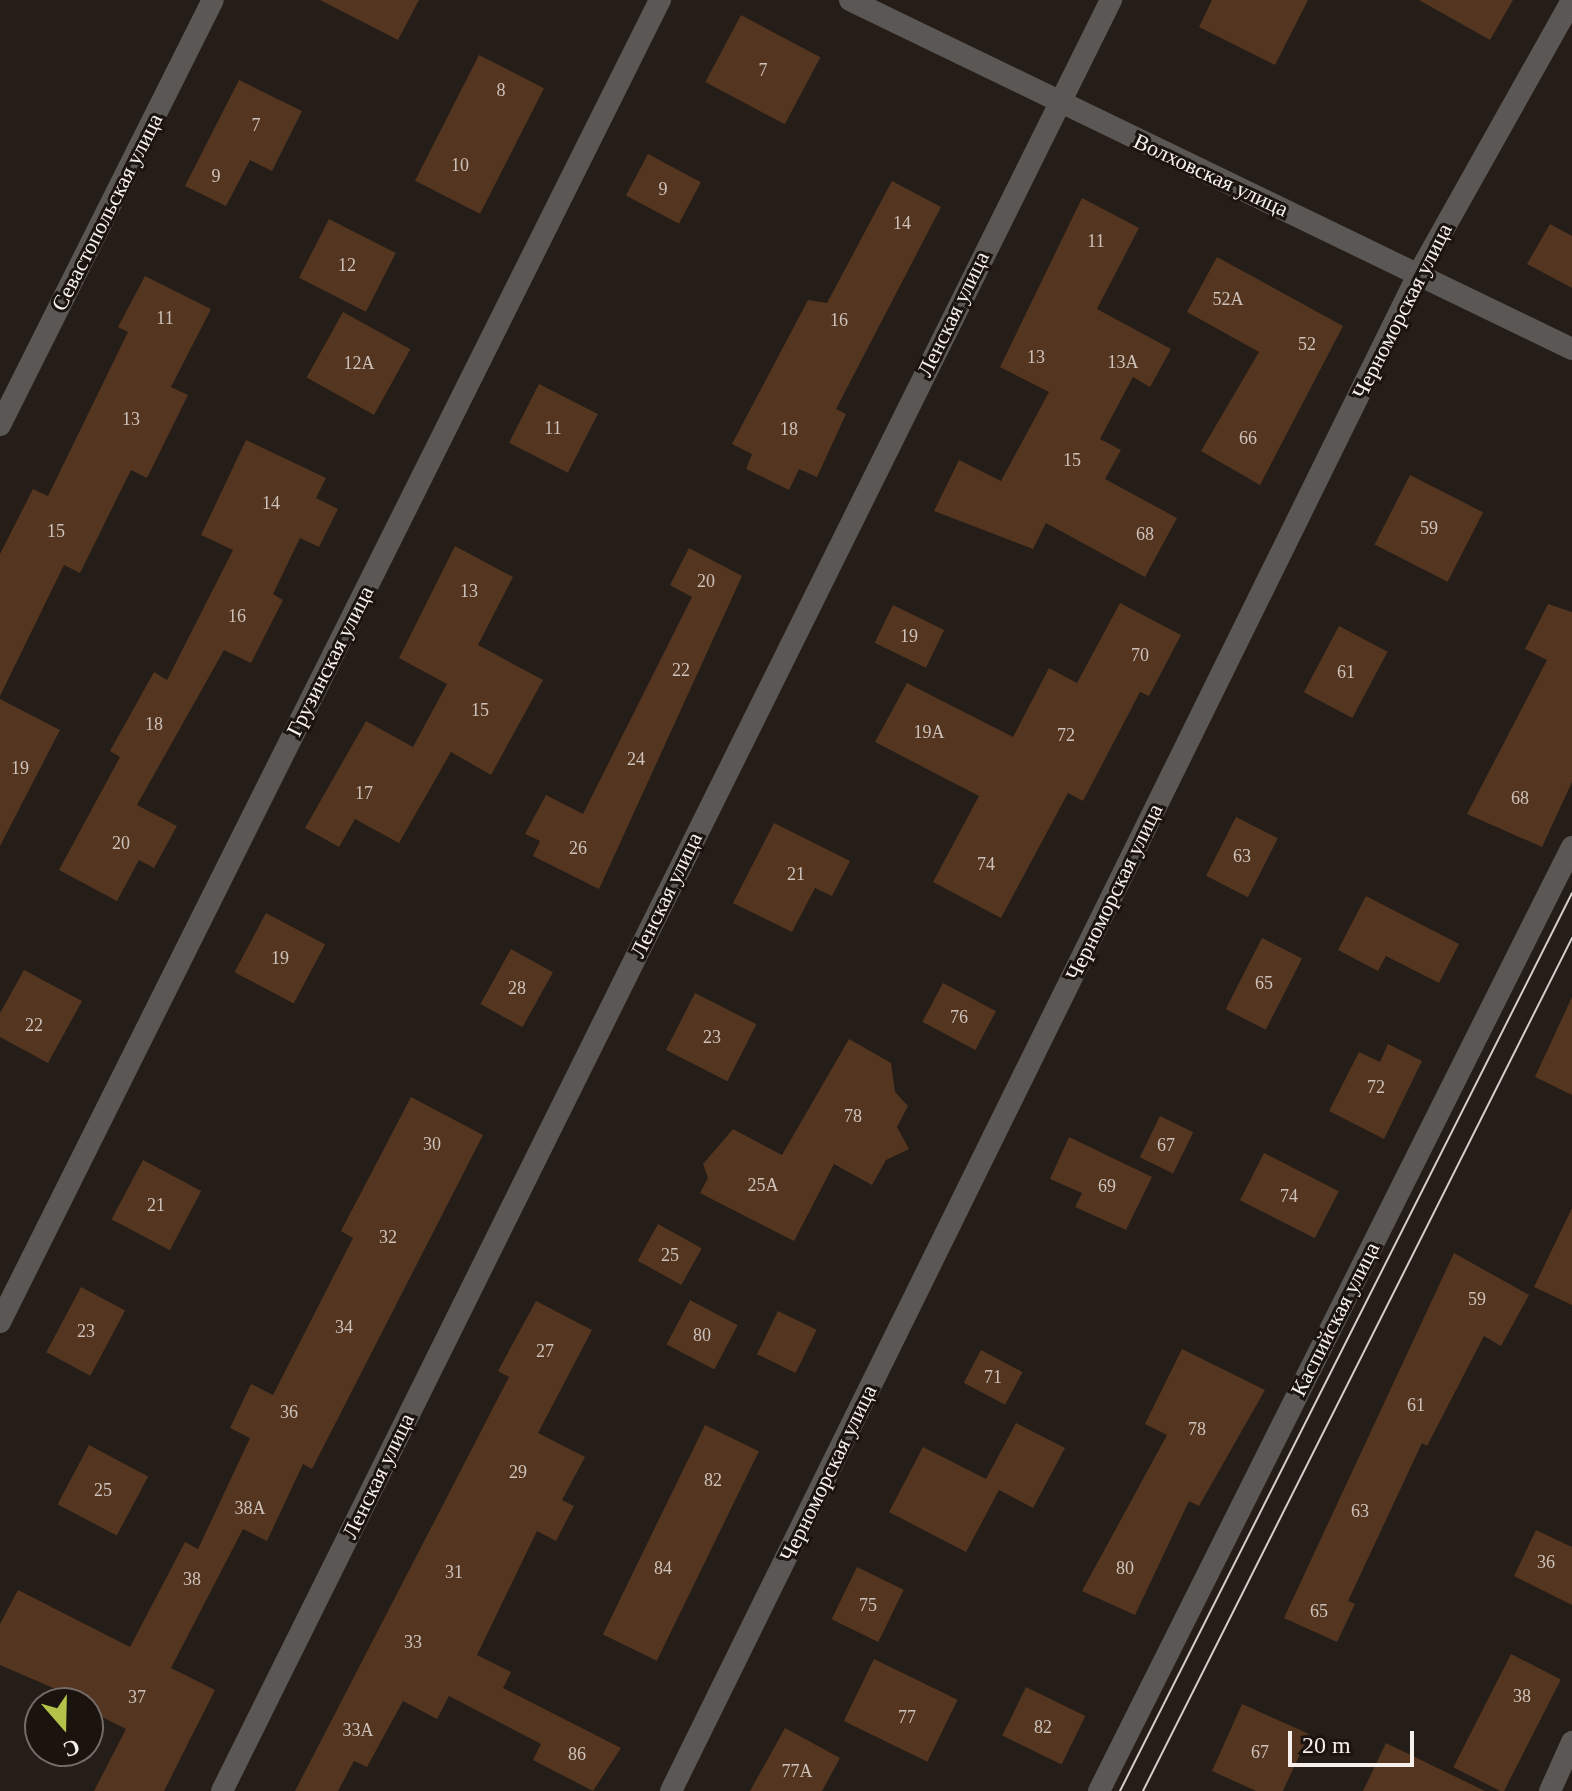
<!DOCTYPE html>
<meta charset="utf-8">
<style>
body{margin:0}
#map{position:relative;width:1572px;height:1791px;overflow:hidden;background:#251d17;font-family:Georgia,serif}
div>[style]{position:absolute}
[style*='--x']{left:calc(var(--x)*1px);top:calc(var(--y)*1px);width:calc(var(--w)*1px);rotate:calc(var(--a)*1deg)}
.building>*{inset:0;background:#533520;transform-origin:0 0}
.minor>*{height:22px;margin:-11px;padding:0 11px;transform-origin:11px;border-radius:11px;background:#5b5754}
.tram>*{height:2px;margin:-1px;padding:0 1px;transform-origin:1px;border-radius:1px;background:#d3cdc9}
span{translate:-50% -50%;white-space:nowrap;text-align:center;line-height:1.15;-webkit-text-stroke:6px #1b130e;paint-order:stroke}
.number-label{font-size:18px;color:#cdc1b9}
.number-label span{-webkit-text-stroke-width:0}
.street-label{font-size:22px;color:#f6f0ec}
.north{position:absolute;left:24px;top:1687px;width:80px;height:80px;box-sizing:border-box;background:#1b130e;border:2px solid #736b67;border-radius:50%;rotate:160deg;font-size:22px;font-weight:700;line-height:32px;text-align:center;color:#f6f0ec}
.north::after{content:'';display:block;margin:auto;width:28px;height:36px;background:#b4c24a;clip-path:polygon(50% 0,100% 100%,50% 72%,0 100%)}
.scale{position:absolute;left:1288px;top:1731px;width:126px;height:36px;box-sizing:border-box;border:4px solid #f6f0ec;border-top:0;padding-left:10px;font-size:24px;line-height:28px;white-space:nowrap;color:#f6f0ec;-webkit-text-stroke:6px #1b130e;paint-order:stroke}
</style>
<div id="map">
<div class="building">
<i style="clip-path:polygon(320px 0,419px 0,398px 40px)"></i>
<i style="clip-path:polygon(1212px 0,1308px 0,1275px 65px,1199px 27px)"></i>
<i style="clip-path:polygon(1419px 0,1513px 0,1490px 40px)"></i>
<i style="left:741px;top:15px;width:90px;height:76px;rotate:28deg"></i>
<i style="left:479px;top:55px;width:73px;height:141px;rotate:27deg"></i>
<i style="clip-path:polygon(239px 80px,302px 111px,272px 171px,250px 160px,226px 206px,185px 186px)"></i>
<i style="left:648px;top:154px;width:60px;height:47px;rotate:28deg"></i>
<i style="clip-path:polygon(892px 181px,941px 207px,836px 409px,846px 414px,817px 477px,799px 469px,789px 490px,746px 469px,752px 454px,732px 444px,808px 300px,827px 303px)"></i>
<i style="clip-path:polygon(1082px 198px,1139px 228px,1097px 309px,1171px 349px,1150px 387px,1133px 377px,1100px 439px,1121px 450px,1105px 479px,1177px 518px,1145px 577px,1046px 523px,1033px 549px,934px 511px,959px 460px,1001px 481px,1049px 392px,1000px 367px)"></i>
<i style="left:329px;top:219px;width:75px;height:66px;rotate:27deg"></i>
<i style="clip-path:polygon(1550px 224px,1572px 236px,1572px 288px,1527px 264px)"></i>
<i style="clip-path:polygon(1217px 257px,1343px 326px,1260px 485px,1201px 451px,1259px 352px,1187px 312px)"></i>
<i style="clip-path:polygon(145px 276px,211px 309px,171px 387px,188px 395px,147px 478px,131px 470px,80px 573px,64px 565px,0 696px,0 554px,33px 489px,48px 496px,128px 332px,118px 327px)"></i>
<i style="left:343px;top:312px;width:77px;height:75px;rotate:29deg"></i>
<i style="left:539px;top:384px;width:66px;height:66px;rotate:27deg"></i>
<i style="clip-path:polygon(246px 440px,326px 478px,316px 498px,338px 509px,319px 547px,300px 538px,273px 594px,283px 600px,251px 663px,224px 650px,137px 805px,177px 826px,154px 868px,139px 860px,117px 901px,59px 870px,120px 757px,110px 751px,154px 672px,167px 680px,233px 550px,201px 535px)"></i>
<i style="left:1410px;top:475px;width:82px;height:78px;rotate:27deg"></i>
<i style="clip-path:polygon(455px 546px,513px 577px,478px 645px,543px 680px,491px 775px,451px 752px,399px 843px,355px 819px,339px 847px,305px 828px,366px 721px,413px 747px,447px 684px,399px 658px)"></i>
<i style="clip-path:polygon(689px 548px,742px 576px,599px 889px,533px 856px,540px 841px,525px 834px,546px 795px,583px 814px,692px 597px,670px 585px)"></i>
<i style="clip-path:polygon(1120px 603px,1181px 635px,1149px 696px,1140px 692px,1083px 801px,1068px 793px,1001px 918px,933px 882px,979px 796px,875px 742px,907px 683px,1013px 737px,1049px 668px,1077px 683px)"></i>
<i style="clip-path:polygon(1548px 604px,1572px 612px,1572px 782px,1542px 847px,1467px 814px,1547px 660px,1525px 649px)"></i>
<i style="left:893px;top:605px;width:57px;height:42px;rotate:26deg"></i>
<i style="left:1339px;top:626px;width:55px;height:75px;rotate:28deg"></i>
<i style="clip-path:polygon(0 699px,60px 730px,0 846px)"></i>
<i style="left:1236px;top:817px;width:47px;height:66px;rotate:27deg"></i>
<i style="clip-path:polygon(774px 823px,850px 861px,832px 896px,815px 888px,792px 932px,733px 903px)"></i>
<i style="clip-path:polygon(1366px 896px,1459px 944px,1439px 983px,1386px 956px,1378px 971px,1338px 950px)"></i>
<i style="left:266px;top:913px;width:67px;height:67px;rotate:28deg"></i>
<i style="left:1262px;top:938px;width:45px;height:80px;rotate:27deg"></i>
<i style="left:511px;top:949px;width:48px;height:63px;rotate:29deg"></i>
<i style="clip-path:polygon(24px 970px,82px 1001px,48px 1063px,0 1037px,0 1013px)"></i>
<i style="left:943px;top:983px;width:60px;height:44px;rotate:28deg"></i>
<i style="left:695px;top:993px;width:69px;height:64px;rotate:27deg"></i>
<i style="clip-path:polygon(1572px 997px,1572px 1095px,1535px 1077px)"></i>
<i style="clip-path:polygon(849px 1039px,891px 1063px,895px 1092px,908px 1106px,897px 1127px,909px 1149px,886px 1160px,872px 1185px,834px 1164px,794px 1241px,700px 1193px,708px 1178px,703px 1164px,733px 1129px,782px 1155px)"></i>
<i style="clip-path:polygon(1388px 1044px,1422px 1061px,1384px 1139px,1329px 1111px,1359px 1052px,1380px 1062px)"></i>
<i style="clip-path:polygon(411px 1097px,483px 1135px,312px 1469px,303px 1464px,267px 1541px,243px 1529px,171px 1668px,215px 1690px,164px 1791px,94px 1791px,126px 1729px,88px 1710px,88px 1703px,0 1665px,0 1624px,18px 1590px,130px 1647px,185px 1542px,198px 1549px,250px 1438px,230px 1428px,251px 1384px,273px 1395px,353px 1238px,341px 1231px)"></i>
<i style="left:1160px;top:1116px;width:37px;height:46px;rotate:26deg"></i>
<i style="clip-path:polygon(1069px 1137px,1152px 1177px,1126px 1230px,1075px 1207px,1082px 1193px,1050px 1179px)"></i>
<i style="left:1264px;top:1153px;width:84px;height:53px;rotate:27deg"></i>
<i style="left:143px;top:1160px;width:66px;height:67px;rotate:28deg"></i>
<i style="clip-path:polygon(1572px 1208px,1572px 1305px,1534px 1287px)"></i>
<i style="left:658px;top:1224px;width:50px;height:42px;rotate:29deg"></i>
<i style="clip-path:polygon(1454px 1253px,1529px 1295px,1501px 1346px,1484px 1336px,1427px 1446px,1422px 1443px,1348px 1601px,1355px 1604px,1337px 1642px,1284px 1618px)"></i>
<i style="left:81px;top:1287px;width:50px;height:74px;rotate:28deg"></i>
<i style="left:690px;top:1300px;width:54px;height:50px;rotate:28deg"></i>
<i style="clip-path:polygon(536px 1301px,592px 1330px,538px 1433px,585px 1457px,562px 1500px,574px 1506px,556px 1541px,537px 1531px,477px 1655px,511px 1672px,503px 1688px,621px 1748px,593px 1791px,533px 1760px,541px 1744px,449px 1696px,437px 1719px,403px 1701px,367px 1767px,354px 1761px,338px 1791px,295px 1791px,509px 1377px,498px 1371px)"></i>
<i style="left:778px;top:1311px;width:43px;height:48px;rotate:26deg"></i>
<i style="clip-path:polygon(1182px 1349px,1265px 1390px,1199px 1506px,1189px 1501px,1135px 1615px,1082px 1591px,1167px 1435px,1145px 1424px)"></i>
<i style="left:981px;top:1350px;width:47px;height:37px;rotate:28deg"></i>
<i style="clip-path:polygon(1016px 1423px,1065px 1448px,1033px 1508px,999px 1490px,966px 1552px,889px 1512px,923px 1447px,986px 1479px)"></i>
<i style="left:705px;top:1425px;width:60px;height:233px;rotate:26deg"></i>
<i style="left:89px;top:1445px;width:67px;height:67px;rotate:28deg"></i>
<i style="clip-path:polygon(1536px 1530px,1572px 1547px,1572px 1605px,1514px 1576px)"></i>
<i style="left:857px;top:1567px;width:52px;height:58px;rotate:26deg"></i>
<i style="left:1511px;top:1654px;width:56px;height:127px;rotate:27deg"></i>
<i style="left:874px;top:1659px;width:93px;height:69px;rotate:26deg"></i>
<i style="left:1026px;top:1687px;width:66px;height:54px;rotate:26deg"></i>
<i style="clip-path:polygon(1242px 1704px,1309px 1734px,1283px 1791px,1256px 1791px,1212px 1771px)"></i>
<i style="clip-path:polygon(785px 1728px,840px 1758px,822px 1791px,750px 1791px)"></i>
<i style="clip-path:polygon(1386px 1743px,1485px 1791px,1363px 1791px)"></i>
</div>
<div class="minor">
<i style="--x:850;--y:0;--w:802;--a:25.8"></i>
<i style="--x:0;--y:425;--w:475;--a:-63.4"></i>
<i style="--x:0;--y:1322;--w:1478;--a:-63.47"></i>
<i style="--x:222;--y:1791;--w:2000;--a:-63.6"></i>
<i style="--x:671;--y:1791;--w:1692;--a:-63.77"></i>
<i style="--x:1419;--y:273;--w:313;--a:-60.7"></i>
<i style="--x:1099;--y:1791;--w:1056;--a:-63.39"></i>
<i style="--x:1550;--y:1791;--w:54;--a:-65.8"></i>
</div>
<div class="tram">
<i style="--x:1120;--y:1791;--w:1005;--a:-63.28"></i>
<i style="--x:1143;--y:1791;--w:955;--a:-63.3"></i>
</div>
<div class="number-label">
<span style="left:763px;top:70px">7</span>
<span style="left:501px;top:90px">8</span>
<span style="left:256px;top:125px">7</span>
<span style="left:460px;top:165px">10</span>
<span style="left:216px;top:176px">9</span>
<span style="left:663px;top:189px">9</span>
<span style="left:902px;top:223px">14</span>
<span style="left:1096px;top:241px">11</span>
<span style="left:347px;top:265px">12</span>
<span style="left:1228px;top:299px">52А</span>
<span style="left:165px;top:318px">11</span>
<span style="left:839px;top:320px">16</span>
<span style="left:1307px;top:344px">52</span>
<span style="left:1036px;top:357px">13</span>
<span style="left:1123px;top:362px">13А</span>
<span style="left:359px;top:363px">12А</span>
<span style="left:131px;top:419px">13</span>
<span style="left:553px;top:428px">11</span>
<span style="left:789px;top:429px">18</span>
<span style="left:1248px;top:438px">66</span>
<span style="left:1072px;top:460px">15</span>
<span style="left:271px;top:503px">14</span>
<span style="left:1429px;top:528px">59</span>
<span style="left:56px;top:531px">15</span>
<span style="left:1145px;top:534px">68</span>
<span style="left:706px;top:581px">20</span>
<span style="left:469px;top:591px">13</span>
<span style="left:237px;top:616px">16</span>
<span style="left:909px;top:636px">19</span>
<span style="left:1140px;top:655px">70</span>
<span style="left:681px;top:670px">22</span>
<span style="left:1346px;top:672px">61</span>
<span style="left:480px;top:710px">15</span>
<span style="left:154px;top:724px">18</span>
<span style="left:929px;top:732px">19А</span>
<span style="left:1066px;top:735px">72</span>
<span style="left:636px;top:759px">24</span>
<span style="left:20px;top:768px">19</span>
<span style="left:364px;top:793px">17</span>
<span style="left:1520px;top:798px">68</span>
<span style="left:121px;top:843px">20</span>
<span style="left:578px;top:848px">26</span>
<span style="left:1242px;top:856px">63</span>
<span style="left:986px;top:864px">74</span>
<span style="left:796px;top:874px">21</span>
<span style="left:280px;top:958px">19</span>
<span style="left:1264px;top:983px">65</span>
<span style="left:517px;top:988px">28</span>
<span style="left:959px;top:1017px">76</span>
<span style="left:34px;top:1025px">22</span>
<span style="left:712px;top:1037px">23</span>
<span style="left:1376px;top:1087px">72</span>
<span style="left:853px;top:1116px">78</span>
<span style="left:432px;top:1144px">30</span>
<span style="left:1166px;top:1145px">67</span>
<span style="left:763px;top:1185px">25А</span>
<span style="left:1107px;top:1186px">69</span>
<span style="left:1289px;top:1196px">74</span>
<span style="left:156px;top:1205px">21</span>
<span style="left:388px;top:1237px">32</span>
<span style="left:670px;top:1255px">25</span>
<span style="left:1477px;top:1299px">59</span>
<span style="left:344px;top:1327px">34</span>
<span style="left:86px;top:1331px">23</span>
<span style="left:702px;top:1335px">80</span>
<span style="left:545px;top:1351px">27</span>
<span style="left:993px;top:1377px">71</span>
<span style="left:1416px;top:1405px">61</span>
<span style="left:289px;top:1412px">36</span>
<span style="left:1197px;top:1429px">78</span>
<span style="left:518px;top:1472px">29</span>
<span style="left:713px;top:1480px">82</span>
<span style="left:103px;top:1490px">25</span>
<span style="left:250px;top:1508px">38А</span>
<span style="left:1360px;top:1511px">63</span>
<span style="left:1546px;top:1562px">36</span>
<span style="left:663px;top:1568px">84</span>
<span style="left:1125px;top:1568px">80</span>
<span style="left:454px;top:1572px">31</span>
<span style="left:192px;top:1579px">38</span>
<span style="left:868px;top:1605px">75</span>
<span style="left:1319px;top:1611px">65</span>
<span style="left:413px;top:1642px">33</span>
<span style="left:1522px;top:1696px">38</span>
<span style="left:137px;top:1697px">37</span>
<span style="left:907px;top:1717px">77</span>
<span style="left:1043px;top:1727px">82</span>
<span style="left:358px;top:1730px">33А</span>
<span style="left:1260px;top:1752px">67</span>
<span style="left:577px;top:1754px">86</span>
<span style="left:797px;top:1771px">77А</span>
</div>
<div class="street-label">
<span style="left:1211px;top:175px;rotate:25deg">Волховская улица</span>
<span style="left:107px;top:212px;rotate:-63deg">Севастопольская улица</span>
<span style="left:1402px;top:311px;rotate:-63deg">Черноморская улица</span>
<span style="left:953px;top:314px;rotate:-64deg">Ленская улица</span>
<span style="left:330px;top:661px;rotate:-63deg">Грузинская улица</span>
<span style="left:1114px;top:892px;rotate:-64deg">Черноморская улица</span>
<span style="left:666px;top:895px;rotate:-64deg">Ленская улица</span>
<span style="left:1335px;top:1319px;rotate:-63deg">Каспийская улица</span>
<span style="left:828px;top:1473px;rotate:-64deg">Черноморская улица</span>
<span style="left:378px;top:1476px;rotate:-64deg">Ленская улица</span>
</div>
<div class="north">С</div>
<div class="scale">20 m</div>
</div>
